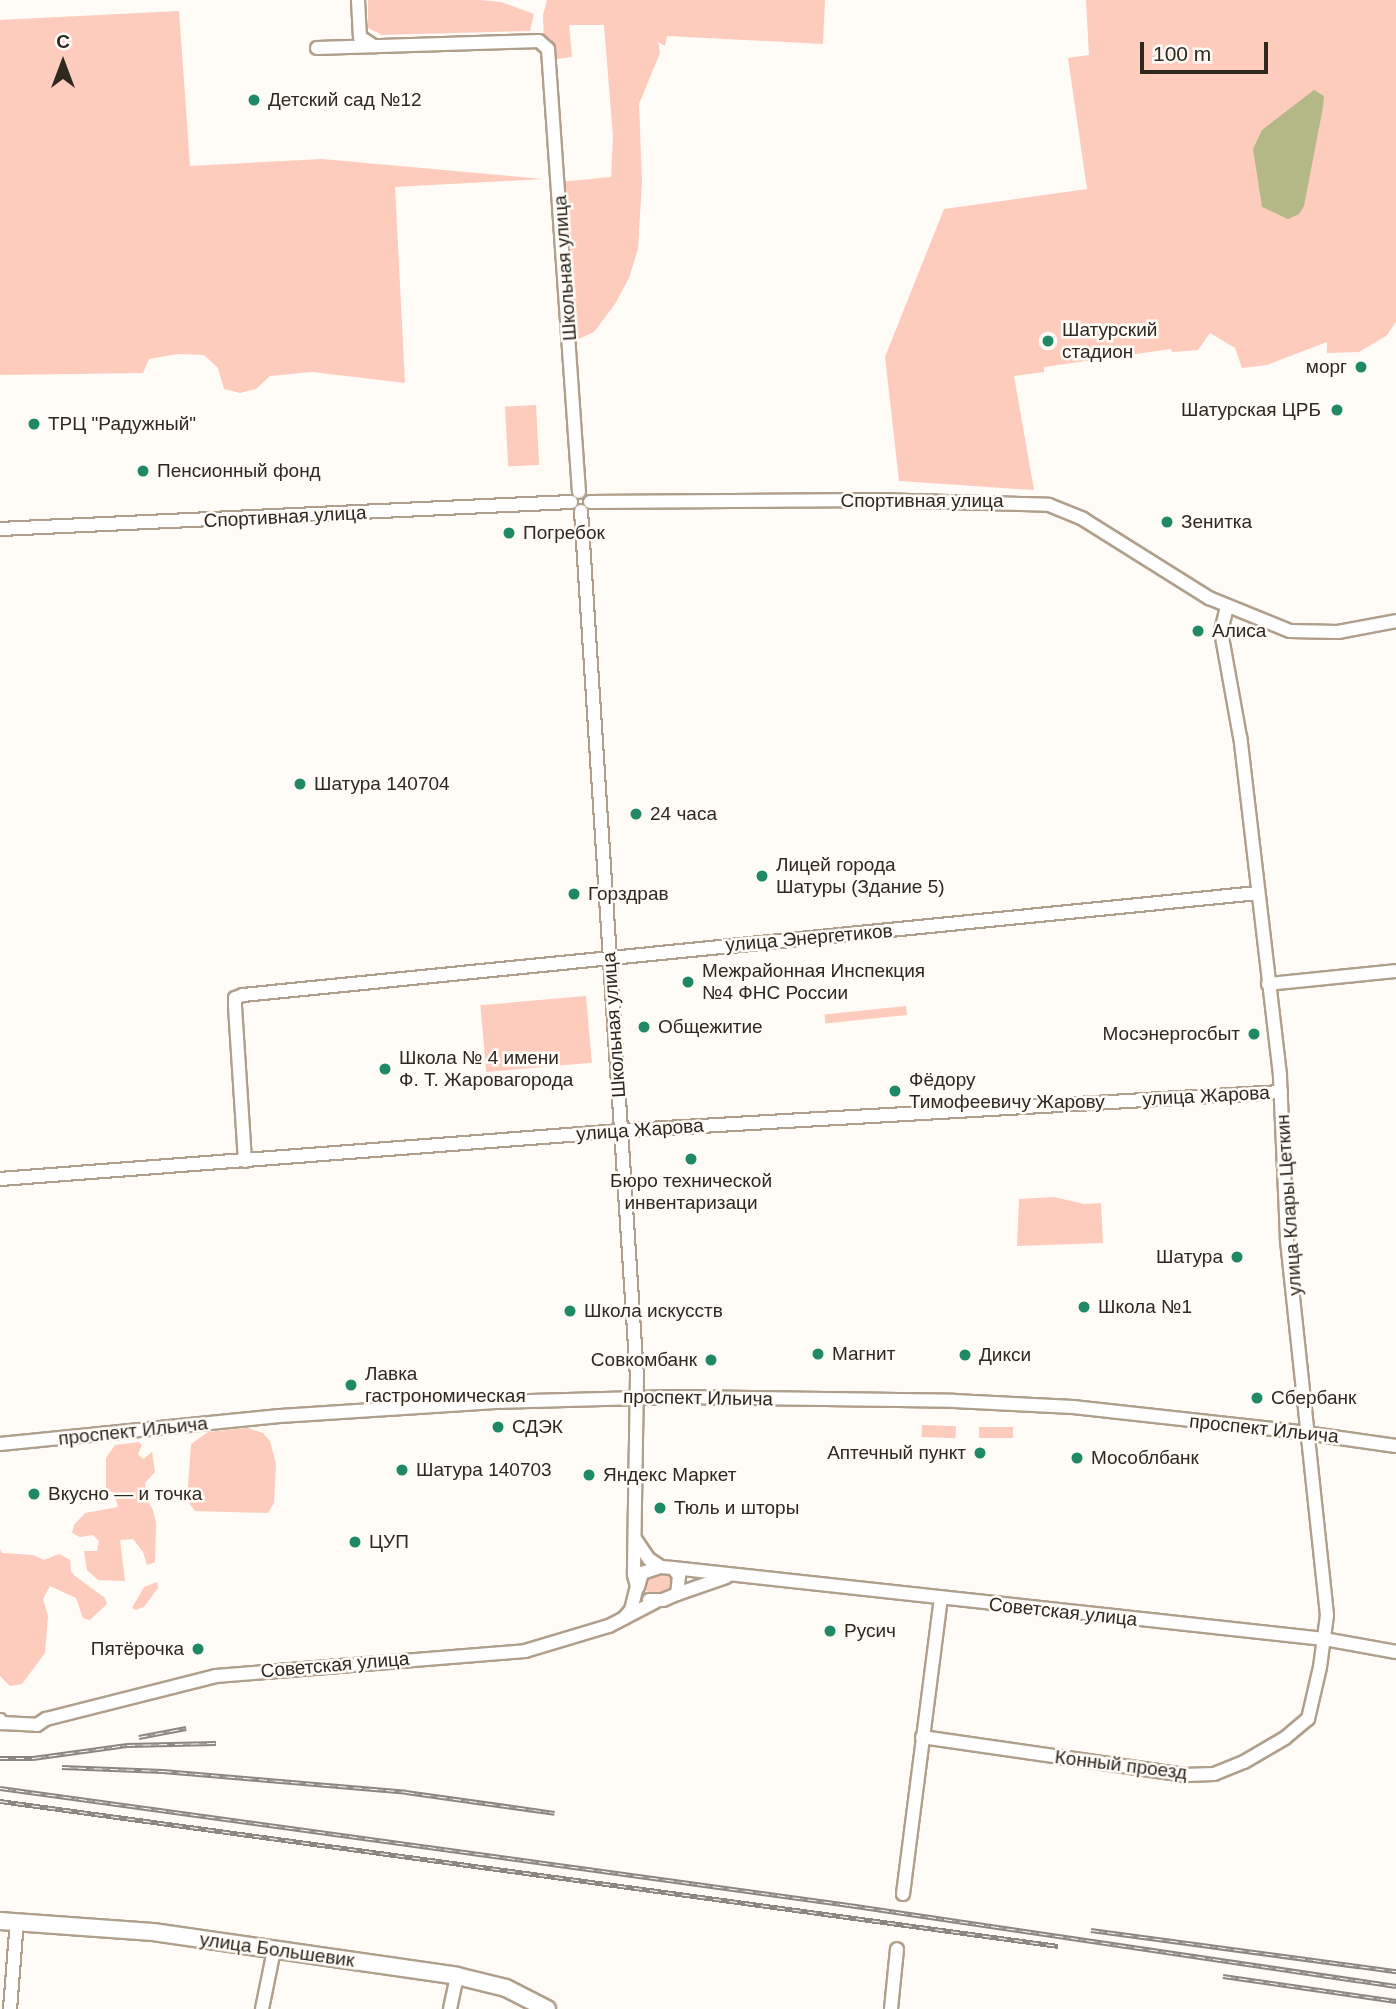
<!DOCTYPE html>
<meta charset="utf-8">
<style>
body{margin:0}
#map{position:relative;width:1396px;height:2009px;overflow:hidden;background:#fffbf6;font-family:Arial,sans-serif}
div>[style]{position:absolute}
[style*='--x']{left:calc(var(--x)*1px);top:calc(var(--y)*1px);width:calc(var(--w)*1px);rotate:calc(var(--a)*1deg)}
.green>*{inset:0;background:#feccbc;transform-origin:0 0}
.water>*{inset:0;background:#b4b786}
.roads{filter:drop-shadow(2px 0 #b0a08b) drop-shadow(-2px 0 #b0a08b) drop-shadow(0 2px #b0a08b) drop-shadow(0 -2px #b0a08b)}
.minor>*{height:12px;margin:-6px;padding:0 6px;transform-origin:6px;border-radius:6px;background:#fff}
.major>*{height:16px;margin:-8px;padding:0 8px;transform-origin:8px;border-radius:8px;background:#fff}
.rail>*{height:5px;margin-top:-2.5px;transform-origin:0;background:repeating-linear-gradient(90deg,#fffbf6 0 8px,#8c867f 0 16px);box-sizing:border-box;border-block:2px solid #8c867f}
.dots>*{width:19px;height:19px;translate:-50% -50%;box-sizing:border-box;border:4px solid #fffbf6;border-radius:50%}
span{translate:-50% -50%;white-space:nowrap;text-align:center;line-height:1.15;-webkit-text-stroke:5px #fffbf6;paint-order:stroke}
.poi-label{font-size:19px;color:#2e281f}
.left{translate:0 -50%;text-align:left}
.right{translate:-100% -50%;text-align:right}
.street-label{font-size:19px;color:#2e281f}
.north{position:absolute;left:28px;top:28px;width:70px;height:70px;-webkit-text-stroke:5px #fffbf6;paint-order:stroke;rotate:0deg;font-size:19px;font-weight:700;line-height:28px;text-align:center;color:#2e281f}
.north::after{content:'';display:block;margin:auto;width:24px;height:32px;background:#2e281f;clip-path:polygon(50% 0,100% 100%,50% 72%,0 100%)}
.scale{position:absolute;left:1140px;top:42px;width:128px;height:32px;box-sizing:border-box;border:4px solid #2e281f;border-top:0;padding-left:9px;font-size:21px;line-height:24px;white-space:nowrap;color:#2e281f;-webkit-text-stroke:5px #fffbf6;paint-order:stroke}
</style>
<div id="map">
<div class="green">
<i style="clip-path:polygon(368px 0,480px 0,501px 2px,534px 14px,530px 31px,382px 35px,368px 28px)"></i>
<i style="clip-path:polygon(547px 0,825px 0,823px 44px,667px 36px,665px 46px,658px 42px,660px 53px,639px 104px,642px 181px,638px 249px,629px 278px,615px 304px,594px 332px,570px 343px,559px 182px,611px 177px,613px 137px,604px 25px,569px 25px,572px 57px,549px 60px,544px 45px,543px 15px)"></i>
<i style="clip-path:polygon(1086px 0,1396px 0,1396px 322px,1386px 336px,1359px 352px,1327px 353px,1327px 342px,1267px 365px,1242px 368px,1235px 348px,1210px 333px,1198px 350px,1172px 352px,1171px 349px,1044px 367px,1044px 372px,1014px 376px,1034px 490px,899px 481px,885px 357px,944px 209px,1087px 189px,1068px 58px,1089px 55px)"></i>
<i style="clip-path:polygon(179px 11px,190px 166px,322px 159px,543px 179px,395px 187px,405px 383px,312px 372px,270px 376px,256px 389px,240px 393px,224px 389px,218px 368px,204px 355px,178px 354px,149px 359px,143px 373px,0 375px,0 20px)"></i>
<i style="left:536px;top:405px;width:60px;height:31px;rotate:87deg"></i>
<i style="left:586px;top:996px;width:67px;height:106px;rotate:85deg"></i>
<i style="left:906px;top:1006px;width:9px;height:82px;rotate:84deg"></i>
<i style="clip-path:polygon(1054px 1197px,1084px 1204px,1101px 1203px,1103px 1243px,1017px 1246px,1019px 1199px)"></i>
<i style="left:922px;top:1425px;width:34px;height:12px;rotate:2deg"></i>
<i style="left:979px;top:1427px;width:34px;height:11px"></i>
<i style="clip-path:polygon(248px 1428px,263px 1433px,270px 1441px,276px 1464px,274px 1503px,268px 1513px,195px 1511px,187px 1501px,191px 1444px,208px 1432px)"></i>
<i style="clip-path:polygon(139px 1442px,142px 1445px,138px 1454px,143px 1459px,152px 1452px,155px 1472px,145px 1483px,147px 1500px,153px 1510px,156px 1523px,155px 1562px,147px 1565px,143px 1552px,133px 1539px,120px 1540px,125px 1581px,98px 1580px,87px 1570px,84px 1551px,97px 1551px,99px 1541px,93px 1535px,80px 1537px,72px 1533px,74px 1525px,85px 1513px,118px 1507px,114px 1493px,106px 1489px,106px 1458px,115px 1445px)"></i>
<i style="clip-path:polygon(0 1549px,2px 1553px,33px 1555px,44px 1560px,59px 1554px,70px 1560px,71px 1571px,75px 1576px,105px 1598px,107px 1604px,90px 1620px,83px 1618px,76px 1598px,50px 1586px,43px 1599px,48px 1616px,45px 1653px,22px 1684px,10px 1686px,0 1676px)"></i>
<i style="clip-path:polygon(649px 1572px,672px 1576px,672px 1590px,654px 1597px,650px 1596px,642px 1583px)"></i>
<i style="clip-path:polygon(157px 1582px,158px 1588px,144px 1607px,136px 1610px,132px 1608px,144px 1587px)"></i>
</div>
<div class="water">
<i style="clip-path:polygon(1314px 90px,1324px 96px,1323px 107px,1304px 206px,1299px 214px,1288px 219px,1262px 207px,1253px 149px,1262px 130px)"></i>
</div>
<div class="roads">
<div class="minor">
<i style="--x:358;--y:0;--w:37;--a:87"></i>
<i style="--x:360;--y:37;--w:17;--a:33"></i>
<i style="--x:317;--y:48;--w:222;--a:-1.8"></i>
<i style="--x:539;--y:41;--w:12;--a:42"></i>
<i style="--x:548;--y:49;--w:444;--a:86"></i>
<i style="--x:590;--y:502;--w:285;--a:-0.4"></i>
<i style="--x:875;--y:500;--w:174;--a:1.6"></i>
<i style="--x:1049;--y:505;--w:37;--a:22"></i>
<i style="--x:1083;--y:519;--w:149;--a:32.1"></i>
<i style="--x:1209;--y:598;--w:87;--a:22.2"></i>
<i style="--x:1290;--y:631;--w:48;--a:1.2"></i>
<i style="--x:1338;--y:632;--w:59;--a:-10.7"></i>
<i style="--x:581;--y:511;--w:867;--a:86.3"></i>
<i style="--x:637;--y:1376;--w:199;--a:90.9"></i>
<i style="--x:634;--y:1575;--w:11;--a:75"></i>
<i style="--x:637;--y:1586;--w:25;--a:104"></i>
<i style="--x:631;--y:1610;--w:11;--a:131"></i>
<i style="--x:0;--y:529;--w:572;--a:-2.71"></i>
<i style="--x:1268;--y:984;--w:129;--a:-5.8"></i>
<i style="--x:245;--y:1161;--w:155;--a:-93.7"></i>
<i style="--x:235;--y:1006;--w:8;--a:-90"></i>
<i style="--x:235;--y:998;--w:9;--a:-21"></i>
<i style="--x:243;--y:995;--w:1020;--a:-5.74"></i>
<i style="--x:0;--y:1179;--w:634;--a:-4.43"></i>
<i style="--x:632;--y:1130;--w:650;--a:-3.35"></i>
<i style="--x:0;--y:1444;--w:281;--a:-5.7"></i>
<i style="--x:280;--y:1416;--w:216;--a:-3.7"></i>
<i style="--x:496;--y:1402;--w:181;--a:-1.6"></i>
<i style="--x:677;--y:1397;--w:277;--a:0.8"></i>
<i style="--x:954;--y:1401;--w:119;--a:2.9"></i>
<i style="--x:1073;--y:1407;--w:219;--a:6.3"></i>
<i style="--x:1291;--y:1431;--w:106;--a:8.1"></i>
<i style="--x:636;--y:1540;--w:23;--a:56"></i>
<i style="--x:649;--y:1559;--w:14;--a:34"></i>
<i style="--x:661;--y:1567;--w:12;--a:5"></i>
<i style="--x:673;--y:1568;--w:10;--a:53"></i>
<i style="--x:679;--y:1576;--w:18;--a:96"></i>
<i style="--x:677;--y:1594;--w:15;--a:157"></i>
<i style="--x:663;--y:1600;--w:14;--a:180"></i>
<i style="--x:673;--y:1568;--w:655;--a:6.22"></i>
<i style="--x:1324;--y:1639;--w:73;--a:10.2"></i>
<i style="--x:638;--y:1587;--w:15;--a:-74"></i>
<i style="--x:642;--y:1573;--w:20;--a:-18"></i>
<i style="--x:677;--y:1594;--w:52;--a:-19.1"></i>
<i style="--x:0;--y:1720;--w:4;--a:56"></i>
<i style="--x:2;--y:1723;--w:35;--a:3"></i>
<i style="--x:37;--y:1725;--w:11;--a:-34"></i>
<i style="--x:46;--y:1719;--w:175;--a:-14.2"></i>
<i style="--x:216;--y:1676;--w:310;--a:-4.6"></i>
<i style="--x:525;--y:1651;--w:88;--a:-16.6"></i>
<i style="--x:609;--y:1626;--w:52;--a:-27.6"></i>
<i style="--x:922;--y:1737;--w:266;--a:8.2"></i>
<i style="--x:1185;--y:1775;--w:29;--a:-2"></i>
<i style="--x:1214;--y:1774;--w:32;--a:-22"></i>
<i style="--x:1244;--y:1762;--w:48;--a:-30.3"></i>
<i style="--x:1285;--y:1738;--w:30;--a:-40"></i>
<i style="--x:1308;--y:1719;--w:53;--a:-77"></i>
<i style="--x:1320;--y:1667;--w:52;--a:-82.3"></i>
<i style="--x:1327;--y:1615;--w:379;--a:-96.1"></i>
<i style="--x:1287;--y:1238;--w:163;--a:-92.5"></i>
<i style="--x:1280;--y:1075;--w:340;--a:-96.7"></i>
<i style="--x:1240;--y:737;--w:108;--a:-100.2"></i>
<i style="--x:1221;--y:631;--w:25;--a:-76"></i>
<i style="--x:903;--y:1894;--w:297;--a:-82.7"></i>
<i style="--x:10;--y:2009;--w:88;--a:-85.5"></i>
<i style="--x:262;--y:2009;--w:60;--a:-78.5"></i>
<i style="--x:450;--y:2009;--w:34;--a:-78"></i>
<i style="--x:891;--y:2009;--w:60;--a:-84.3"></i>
</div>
<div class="major">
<i style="--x:0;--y:1921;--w:153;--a:4.1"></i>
<i style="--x:153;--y:1932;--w:307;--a:8.2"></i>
<i style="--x:457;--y:1976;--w:50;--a:13.8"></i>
<i style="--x:506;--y:1988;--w:46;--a:27.1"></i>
</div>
</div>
<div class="rail">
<i style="--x:139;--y:1737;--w:48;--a:-10.8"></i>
<i style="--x:0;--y:1758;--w:33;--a:0"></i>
<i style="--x:33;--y:1758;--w:95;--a:-7.9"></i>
<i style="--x:127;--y:1745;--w:89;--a:-1.3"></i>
<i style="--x:62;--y:1767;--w:101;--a:2.3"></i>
<i style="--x:163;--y:1771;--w:244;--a:4.9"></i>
<i style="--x:406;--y:1792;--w:150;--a:8"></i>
<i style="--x:0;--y:1788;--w:857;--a:7.85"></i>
<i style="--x:849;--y:1905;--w:553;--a:8.42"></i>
<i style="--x:0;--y:1801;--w:1068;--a:7.8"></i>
<i style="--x:1091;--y:1930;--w:308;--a:7.7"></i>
<i style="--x:1223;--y:1976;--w:175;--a:8.2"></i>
</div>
<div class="dots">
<i style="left:254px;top:100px;background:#1f8965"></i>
<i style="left:1048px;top:341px;background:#1f8965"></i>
<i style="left:1361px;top:367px;background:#1f8965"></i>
<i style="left:1337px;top:410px;background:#1f8965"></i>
<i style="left:34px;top:424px;background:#1f8965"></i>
<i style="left:143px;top:471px;background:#1f8965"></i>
<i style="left:1167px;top:522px;background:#1f8965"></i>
<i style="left:509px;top:533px;background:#1f8965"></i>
<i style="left:1198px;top:631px;background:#1f8965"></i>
<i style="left:300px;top:784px;background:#1f8965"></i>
<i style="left:636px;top:814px;background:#1f8965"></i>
<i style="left:762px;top:876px;background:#1f8965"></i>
<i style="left:574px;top:894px;background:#1f8965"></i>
<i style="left:688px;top:982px;background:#1f8965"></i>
<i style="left:644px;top:1027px;background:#1f8965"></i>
<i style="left:1254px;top:1034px;background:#1f8965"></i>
<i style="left:385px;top:1069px;background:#1f8965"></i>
<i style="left:895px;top:1091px;background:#1f8965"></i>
<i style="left:691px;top:1159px;background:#1f8965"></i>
<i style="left:1237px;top:1257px;background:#1f8965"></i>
<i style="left:1084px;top:1307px;background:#1f8965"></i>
<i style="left:570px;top:1311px;background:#1f8965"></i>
<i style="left:818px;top:1354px;background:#1f8965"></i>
<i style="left:965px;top:1355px;background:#1f8965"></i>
<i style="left:711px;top:1360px;background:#1f8965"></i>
<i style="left:351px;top:1385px;background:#1f8965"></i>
<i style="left:1257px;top:1398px;background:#1f8965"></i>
<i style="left:498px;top:1427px;background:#1f8965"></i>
<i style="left:980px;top:1453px;background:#1f8965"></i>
<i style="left:1077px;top:1458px;background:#1f8965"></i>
<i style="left:402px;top:1470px;background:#1f8965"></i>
<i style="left:589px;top:1475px;background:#1f8965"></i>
<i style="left:34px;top:1494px;background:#1f8965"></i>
<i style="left:660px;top:1508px;background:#1f8965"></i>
<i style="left:355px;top:1542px;background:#1f8965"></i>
<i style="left:830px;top:1631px;background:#1f8965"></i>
<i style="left:198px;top:1649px;background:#1f8965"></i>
</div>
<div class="poi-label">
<span class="left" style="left:268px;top:100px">Детский сад №12</span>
<span class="left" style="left:1062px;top:341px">Шатурский<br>стадион</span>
<span class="right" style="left:1347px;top:367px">морг</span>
<span class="right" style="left:1321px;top:410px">Шатурская ЦРБ</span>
<span class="left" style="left:48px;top:424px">ТРЦ "Радужный"</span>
<span class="left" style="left:157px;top:471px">Пенсионный фонд</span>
<span class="left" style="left:1181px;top:522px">Зенитка</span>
<span class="left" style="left:523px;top:533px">Погребок</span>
<span class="left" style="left:1212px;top:631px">Алиса</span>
<span class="left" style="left:314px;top:784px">Шатура 140704</span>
<span class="left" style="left:650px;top:814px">24 часа</span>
<span class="left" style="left:776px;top:876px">Лицей города<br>Шатуры (Здание 5)</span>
<span class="left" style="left:588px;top:894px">Горздрав</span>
<span class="left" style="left:702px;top:982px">Межрайонная Инспекция<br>№4 ФНС России</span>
<span class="left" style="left:658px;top:1027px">Общежитие</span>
<span class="right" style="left:1240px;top:1034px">Мосэнергосбыт</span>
<span class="left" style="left:399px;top:1069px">Школа № 4 имени<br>Ф. Т. Жаровагорода</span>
<span class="left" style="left:909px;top:1091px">Фёдору<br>Тимофеевичу Жарову</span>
<span style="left:691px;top:1192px">Бюро технической<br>инвентаризаци</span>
<span class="right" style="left:1223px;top:1257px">Шатура</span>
<span class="left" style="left:1098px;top:1307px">Школа №1</span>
<span class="left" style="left:584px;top:1311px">Школа искусств</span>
<span class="left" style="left:832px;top:1354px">Магнит</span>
<span class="left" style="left:979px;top:1355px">Дикси</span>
<span class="right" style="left:697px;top:1360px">Совкомбанк</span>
<span class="left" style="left:365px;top:1385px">Лавка<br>гастрономическая</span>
<span class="left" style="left:1271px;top:1398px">Сбербанк</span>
<span class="left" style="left:512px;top:1427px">СДЭК</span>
<span class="right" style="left:966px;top:1453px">Аптечный пункт</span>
<span class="left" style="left:1091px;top:1458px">Мособлбанк</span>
<span class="left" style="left:416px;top:1470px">Шатура 140703</span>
<span class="left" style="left:603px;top:1475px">Яндекс Маркет</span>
<span class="left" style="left:48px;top:1494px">Вкусно — и точка</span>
<span class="left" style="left:674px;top:1508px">Тюль и шторы</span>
<span class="left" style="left:369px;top:1542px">ЦУП</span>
<span class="left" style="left:844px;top:1631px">Русич</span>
<span class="right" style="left:184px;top:1649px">Пятёрочка</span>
</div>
<div class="street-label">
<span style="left:565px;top:268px;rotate:-94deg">Школьная улица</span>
<span style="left:922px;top:501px">Спортивная улица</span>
<span style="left:285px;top:517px;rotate:-3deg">Спортивная улица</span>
<span style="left:809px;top:938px;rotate:-5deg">улица Энергетиков</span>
<span style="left:614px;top:1025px;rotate:-94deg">Школьная улица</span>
<span style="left:1206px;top:1096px;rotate:-3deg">улица Жарова</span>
<span style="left:640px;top:1130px;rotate:-4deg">улица Жарова</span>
<span style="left:1289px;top:1205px;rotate:-94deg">улица Клары Цеткин</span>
<span style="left:698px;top:1398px;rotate:1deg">проспект Ильича</span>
<span style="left:1264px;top:1429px;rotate:6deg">проспект Ильича</span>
<span style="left:133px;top:1431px;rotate:-6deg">проспект Ильича</span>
<span style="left:1063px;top:1612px;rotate:6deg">Советская улица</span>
<span style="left:335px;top:1665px;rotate:-5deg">Советская улица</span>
<span style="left:1121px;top:1765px;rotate:7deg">Конный проезд</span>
<span style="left:277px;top:1950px;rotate:8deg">улица Большевик</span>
</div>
<div class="north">С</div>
<div class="scale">100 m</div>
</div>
